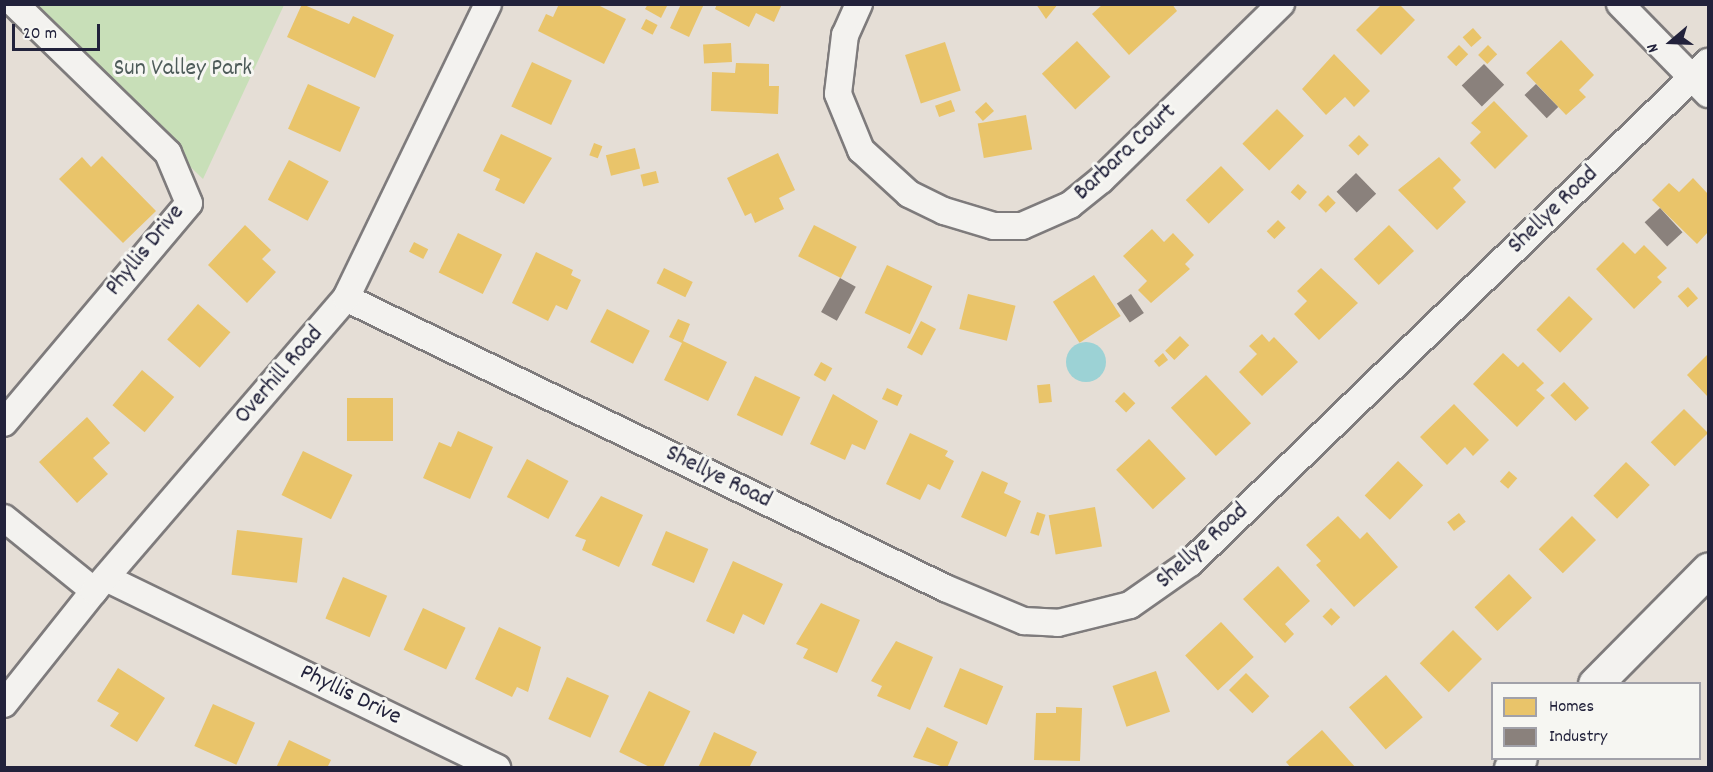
<!DOCTYPE html>
<style>
body{margin:0}
#map{position:relative;width:1713px;height:772px;overflow:hidden;background:#e5ded6;font-family:Dekko,sans-serif}
div>[style]{position:absolute}
[style*='--x']{left:calc(var(--x)*1px);top:calc(var(--y)*1px);width:calc(var(--w)*1px);rotate:calc(var(--a)*1deg)}
.green>*{inset:0;background:#c8dfb8}
.water>*{inset:0;background:#9cd2d5}
.round{border-radius:50%}
.homes>*{inset:0;background:#e9c46a;transform-origin:0 0}
.industry>*{inset:0;background:#8a817c;transform-origin:0 0}
.roads{filter:drop-shadow(2px 0 #7e7b7c) drop-shadow(-2px 0 #7e7b7c) drop-shadow(0 2px #7e7b7c) drop-shadow(0 -2px #7e7b7c)}
.street>*{height:26px;margin:-13px;padding:0 13px;transform-origin:13px;border-radius:13px;background:#f3f2ef}
.secondary>*{height:33px;margin:-16.5px;padding:0 16.5px;transform-origin:16.5px;border-radius:16.5px;background:#f3f2ef}
span{translate:-50% -50%;white-space:nowrap;text-align:center;line-height:1.15;-webkit-text-stroke:6px #f6f6f2;paint-order:stroke}
.park-label{font-size:24px;color:#4d5b59}
.street-label{font-size:24px;color:#22223b}
.frame{position:absolute;inset:0;border:6px solid #22223b;pointer-events:none}
.legend{position:absolute;left:1491px;top:682px;width:210px;height:78px;box-sizing:border-box;background:#f6f6f2;border:2px solid #a1a1a9;margin:0;padding:8px 10px;list-style:none;font-size:18px;color:#22223b}
.legend li{display:flex;align-items:center;gap:12px;height:30px}
.legend b{width:30px;border:2px solid #a1a1a9}
.north{position:absolute;left:1641px;top:12px;width:60px;height:60px;-webkit-text-stroke:4px #f6f6f2;paint-order:stroke;rotate:251deg;font-size:16px;font-weight:700;line-height:24px;text-align:center;color:#22223b}
.north::after{content:'';display:block;margin:auto;width:21px;height:27px;background:#22223b;clip-path:polygon(50% 0,100% 100%,50% 72%,0 100%)}
.scale{position:absolute;left:12px;top:24px;width:88px;height:27px;box-sizing:border-box;border:3px solid #22223b;border-top:0;padding-left:8px;font-size:18px;line-height:21px;white-space:nowrap;color:#22223b;-webkit-text-stroke:4px #f6f6f2;paint-order:stroke}
</style>
<div id="map">
<div class="green">
<i style="clip-path:polygon(23px 5px,284px 5px,203px 179px)"></i>
</div>
<div class="water">
<i class="round" style="left:1066px;top:342px;width:40px;height:40px"></i>
</div>
<div class="homes">
<i style="clip-path:polygon(302px 4px,349px 24px,353px 16px,394px 35px,375px 78px,287px 37px)"></i>
<i style="clip-path:polygon(559px 4px,596px 4px,626px 19px,604px 64px,538px 31px,546px 14px,553px 17px)"></i>
<i style="clip-path:polygon(648px 4px,665px 4px,667px 6px,661px 18px,645px 9px)"></i>
<i style="clip-path:polygon(681px 4px,704px 4px,689px 37px,670px 28px)"></i>
<i style="clip-path:polygon(717px 4px,782px 4px,774px 22px,756px 13px,749px 27px,715px 9px)"></i>
<i style="clip-path:polygon(1036px 4px,1058px 4px,1046px 19px)"></i>
<i style="clip-path:polygon(1103px 4px,1172px 4px,1177px 11px,1129px 55px,1092px 14px)"></i>
<i style="clip-path:polygon(1382px 4px,1399px 4px,1415px 20px,1381px 55px,1356px 30px)"></i>
<i style="left:646px;top:19px;width:13px;height:11px;rotate:27deg"></i>
<i style="left:1473px;top:28px;width:13px;height:14px;rotate:48deg"></i>
<i style="clip-path:polygon(1561px 40px,1594px 75px,1579px 90px,1586px 97px,1566px 115px,1526px 73px)"></i>
<i style="left:1077px;top:41px;width:49px;height:48px;rotate:47deg"></i>
<i style="left:945px;top:42px;width:51px;height:42px;rotate:72deg"></i>
<i style="left:731px;top:43px;width:19px;height:28px;rotate:87deg"></i>
<i style="left:1459px;top:45px;width:13px;height:17px;rotate:45deg"></i>
<i style="left:1488px;top:45px;width:13px;height:14px;rotate:45deg"></i>
<i style="clip-path:polygon(1334px 54px,1370px 91px,1354px 107px,1345px 97px,1326px 115px,1302px 89px)"></i>
<i style="left:532px;top:62px;width:44px;height:49px;rotate:25deg"></i>
<i style="clip-path:polygon(736px 63px,769px 64px,769px 86px,779px 86px,778px 114px,711px 111px,712px 72px,735px 73px)"></i>
<i style="left:308px;top:84px;width:57px;height:49px;rotate:24deg"></i>
<i style="left:951px;top:100px;width:12px;height:17px;rotate:70deg"></i>
<i style="clip-path:polygon(1494px 101px,1528px 136px,1495px 169px,1470px 143px,1481px 132px,1471px 123px)"></i>
<i style="left:986px;top:102px;width:12px;height:15px;rotate:48deg"></i>
<i style="left:1277px;top:109px;width:38px;height:49px;rotate:45deg"></i>
<i style="left:1026px;top:115px;width:35px;height:49px;rotate:80deg"></i>
<i style="clip-path:polygon(501px 134px,552px 158px,524px 204px,495px 190px,500px 179px,483px 171px)"></i>
<i style="left:1359px;top:135px;width:14px;height:15px;rotate:45deg"></i>
<i style="left:594px;top:143px;width:9px;height:13px;rotate:21deg"></i>
<i style="left:635px;top:148px;width:21px;height:30px;rotate:76deg"></i>
<i style="clip-path:polygon(778px 153px,795px 190px,779px 198px,784px 209px,755px 223px,751px 213px,745px 216px,727px 178px)"></i>
<i style="clip-path:polygon(102px 156px,156px 211px,123px 243px,59px 179px,82px 157px,91px 167px)"></i>
<i style="clip-path:polygon(1439px 157px,1461px 180px,1453px 188px,1466px 202px,1437px 230px,1398px 190px)"></i>
<i style="left:289px;top:160px;width:45px;height:45px;rotate:28deg"></i>
<i style="left:1221px;top:166px;width:33px;height:49px;rotate:46deg"></i>
<i style="left:656px;top:171px;width:12px;height:16px;rotate:76deg"></i>
<i style="clip-path:polygon(1693px 178px,1708px 194px,1708px 232px,1697px 244px,1652px 200px,1669px 183px,1679px 192px)"></i>
<i style="left:1298px;top:184px;width:12px;height:11px;rotate:42deg"></i>
<i style="left:1328px;top:195px;width:11px;height:14px;rotate:45deg"></i>
<i style="left:1278px;top:220px;width:11px;height:16px;rotate:45deg"></i>
<i style="clip-path:polygon(245px 225px,271px 250px,262px 259px,276px 272px,247px 303px,208px 265px)"></i>
<i style="left:814px;top:225px;width:48px;height:35px;rotate:27deg"></i>
<i style="left:1389px;top:225px;width:36px;height:49px;rotate:46deg"></i>
<i style="clip-path:polygon(1152px 229px,1164px 242px,1173px 233px,1194px 255px,1185px 264px,1190px 269px,1151px 303px,1138px 290px,1147px 281px,1123px 256px)"></i>
<i style="left:458px;top:233px;width:49px;height:44px;rotate:26deg"></i>
<i style="left:414px;top:242px;width:16px;height:11px;rotate:27deg"></i>
<i style="clip-path:polygon(1623px 242px,1635px 254px,1644px 245px,1667px 268px,1657px 277px,1662px 282px,1634px 309px,1596px 269px)"></i>
<i style="clip-path:polygon(536px 252px,573px 270px,571px 275px,581px 280px,567px 310px,556px 305px,548px 321px,512px 303px)"></i>
<i style="left:887px;top:265px;width:50px;height:53px;rotate:25deg"></i>
<i style="left:664px;top:268px;width:32px;height:17px;rotate:26deg"></i>
<i style="clip-path:polygon(1321px 268px,1358px 303px,1319px 340px,1294px 314px,1307px 301px,1297px 291px)"></i>
<i style="left:1094px;top:275px;width:49px;height:49px;rotate:57deg"></i>
<i style="left:1688px;top:287px;width:15px;height:14px;rotate:48deg"></i>
<i style="left:968px;top:294px;width:49px;height:36px;rotate:14deg"></i>
<i style="left:1569px;top:296px;width:33px;height:47px;rotate:44deg"></i>
<i style="left:198px;top:304px;width:43px;height:47px;rotate:41deg"></i>
<i style="left:607px;top:309px;width:48px;height:37px;rotate:27deg"></i>
<i style="clip-path:polygon(678px 319px,690px 324px,683px 341px,727px 362px,708px 401px,664px 380px,682px 343px,669px 337px)"></i>
<i style="left:921px;top:321px;width:17px;height:30px;rotate:28deg"></i>
<i style="clip-path:polygon(1262px 334px,1269px 342px,1274px 337px,1298px 362px,1262px 396px,1239px 372px,1257px 354px,1249px 346px)"></i>
<i style="left:1180px;top:336px;width:13px;height:21px;rotate:45deg"></i>
<i style="clip-path:polygon(1163px 353px,1168px 360px,1159px 367px,1154px 361px)"></i>
<i style="clip-path:polygon(1503px 353px,1518px 367px,1523px 362px,1544px 383px,1536px 390px,1545px 398px,1517px 427px,1473px 384px)"></i>
<i style="clip-path:polygon(1708px 354px,1708px 397px,1687px 375px)"></i>
<i style="left:821px;top:362px;width:13px;height:15px;rotate:29deg"></i>
<i style="left:142px;top:370px;width:42px;height:46px;rotate:40deg"></i>
<i style="left:1206px;top:375px;width:66px;height:48px;rotate:47deg"></i>
<i style="left:755px;top:376px;width:50px;height:43px;rotate:25deg"></i>
<i style="left:1564px;top:382px;width:36px;height:19px;rotate:46deg"></i>
<i style="left:1050px;top:384px;width:18px;height:13px;rotate:84deg"></i>
<i style="left:887px;top:388px;width:17px;height:12px;rotate:25deg"></i>
<i style="left:1124px;top:392px;width:16px;height:13px;rotate:45deg"></i>
<i style="clip-path:polygon(833px 394px,878px 421px,865px 450px,852px 444px,845px 460px,810px 444px)"></i>
<i style="left:347px;top:398px;width:46px;height:43px"></i>
<i style="clip-path:polygon(1454px 404px,1489px 440px,1473px 456px,1465px 447px,1447px 465px,1420px 437px)"></i>
<i style="left:1684px;top:409px;width:34px;height:47px;rotate:45deg"></i>
<i style="clip-path:polygon(87px 417px,110px 443px,93px 458px,108px 474px,77px 503px,39px 462px)"></i>
<i style="clip-path:polygon(458px 431px,493px 447px,470px 499px,423px 478px,439px 442px,451px 447px)"></i>
<i style="clip-path:polygon(910px 433px,948px 451px,945px 456px,954px 461px,940px 490px,928px 484px,920px 500px,886px 484px)"></i>
<i style="left:1149px;top:439px;width:54px;height:45px;rotate:47deg"></i>
<i style="left:303px;top:451px;width:55px;height:49px;rotate:26deg"></i>
<i style="left:527px;top:459px;width:47px;height:43px;rotate:28deg"></i>
<i style="left:1398px;top:461px;width:35px;height:48px;rotate:44deg"></i>
<i style="left:1626px;top:462px;width:33px;height:47px;rotate:44deg"></i>
<i style="clip-path:polygon(982px 471px,1008px 483px,1004px 493px,1021px 501px,1006px 537px,961px 517px)"></i>
<i style="left:1509px;top:471px;width:11px;height:14px;rotate:41deg"></i>
<i style="clip-path:polygon(601px 496px,643px 515px,619px 567px,582px 550px,586px 540px,575px 536px)"></i>
<i style="left:1095px;top:507px;width:40px;height:47px;rotate:80deg"></i>
<i style="left:1037px;top:512px;width:9px;height:22px;rotate:18deg"></i>
<i style="left:1459px;top:513px;width:11px;height:15px;rotate:52deg"></i>
<i style="clip-path:polygon(1338px 516px,1360px 539px,1367px 532px,1398px 567px,1354px 607px,1316px 565px,1321px 561px,1306px 545px)"></i>
<i style="left:1572px;top:516px;width:34px;height:47px;rotate:45deg"></i>
<i style="left:237px;top:530px;width:66px;height:45px;rotate:7deg"></i>
<i style="left:666px;top:531px;width:46px;height:37px;rotate:23deg"></i>
<i style="clip-path:polygon(733px 561px,783px 584px,764px 625px,743px 614px,734px 634px,706px 621px)"></i>
<i style="clip-path:polygon(1278px 566px,1310px 601px,1285px 624px,1294px 634px,1285px 643px,1243px 599px)"></i>
<i style="left:1509px;top:574px;width:33px;height:48px;rotate:46deg"></i>
<i style="left:343px;top:577px;width:48px;height:45px;rotate:23deg"></i>
<i style="clip-path:polygon(821px 603px,860px 620px,837px 673px,803px 658px,808px 649px,796px 644px)"></i>
<i style="left:423px;top:608px;width:47px;height:46px;rotate:25deg"></i>
<i style="left:1331px;top:608px;width:13px;height:12px;rotate:45deg"></i>
<i style="left:1221px;top:622px;width:48px;height:49px;rotate:47deg"></i>
<i style="clip-path:polygon(499px 627px,541px 647px,528px 692px,517px 687px,512px 697px,475px 679px)"></i>
<i style="left:1453px;top:630px;width:41px;height:47px;rotate:45deg"></i>
<i style="clip-path:polygon(896px 641px,933px 657px,910px 710px,877px 696px,882px 686px,871px 681px)"></i>
<i style="clip-path:polygon(118px 668px,165px 698px,137px 742px,110px 726px,119px 713px,97px 701px)"></i>
<i style="left:960px;top:668px;width:47px;height:42px;rotate:23deg"></i>
<i style="left:1156px;top:671px;width:43px;height:46px;rotate:71deg"></i>
<i style="left:1246px;top:673px;width:33px;height:24px;rotate:45deg"></i>
<i style="left:1386px;top:675px;width:56px;height:49px;rotate:49deg"></i>
<i style="left:567px;top:677px;width:46px;height:46px;rotate:24deg"></i>
<i style="left:649px;top:691px;width:46px;height:68px;rotate:26deg"></i>
<i style="left:213px;top:704px;width:46px;height:46px;rotate:24deg"></i>
<i style="clip-path:polygon(1056px 707px,1082px 708px,1080px 761px,1034px 760px,1036px 713px,1056px 713px)"></i>
<i style="clip-path:polygon(927px 727px,958px 742px,947px 768px,913px 757px)"></i>
<i style="clip-path:polygon(1322px 730px,1356px 768px,1291px 768px,1286px 762px)"></i>
<i style="clip-path:polygon(714px 732px,757px 752px,749px 768px,698px 768px)"></i>
<i style="clip-path:polygon(289px 740px,331px 760px,327px 768px,276px 768px)"></i>
</div>
<div class="industry">
<i style="left:1484px;top:64px;width:29px;height:31px;rotate:46deg"></i>
<i style="left:1536px;top:84px;width:32px;height:16px;rotate:46deg"></i>
<i style="left:1356px;top:173px;width:29px;height:27px;rotate:46deg"></i>
<i style="left:1660px;top:208px;width:33px;height:21px;rotate:47deg"></i>
<i style="left:840px;top:278px;width:18px;height:39px;rotate:29deg"></i>
<i style="left:1131px;top:294px;width:23px;height:17px;rotate:56deg"></i>
</div>
<div class="roads">
<div class="street">
<i style="--x:859;--y:4;--w:34;--a:114"></i>
<i style="--x:845;--y:35;--w:59;--a:96.8"></i>
<i style="--x:838;--y:94;--w:61;--a:67.7"></i>
<i style="--x:861;--y:150;--w:65;--a:42.5"></i>
<i style="--x:909;--y:194;--w:39;--a:26"></i>
<i style="--x:944;--y:211;--w:52;--a:16.7"></i>
<i style="--x:994;--y:226;--w:28;--a:0"></i>
<i style="--x:1022;--y:226;--w:52;--a:-23.6"></i>
<i style="--x:1070;--y:205;--w:40;--a:-39"></i>
<i style="--x:1101;--y:180;--w:252;--a:-44.4"></i>
<i style="--x:1620;--y:4;--w:126;--a:45.6"></i>
<i style="--x:346;--y:298;--w:666;--a:25.83"></i>
<i style="--x:945;--y:588;--w:86;--a:22.7"></i>
<i style="--x:1024;--y:621;--w:34;--a:3"></i>
<i style="--x:1058;--y:623;--w:74;--a:-14"></i>
<i style="--x:1130;--y:605;--w:73;--a:-35"></i>
<i style="--x:1190;--y:563;--w:721;--a:-44.04"></i>
<i style="--x:4;--y:423;--w:287;--a:-49.9"></i>
<i style="--x:189;--y:203;--w:54;--a:-112.8"></i>
<i style="--x:168;--y:153;--w:214;--a:-135.8"></i>
<i style="--x:4;--y:518;--w:116;--a:39"></i>
<i style="--x:106;--y:578;--w:435;--a:25.9"></i>
<i style="--x:4;--y:704;--w:144;--a:-51.5"></i>
<i style="--x:94;--y:591;--w:386;--a:-49.3"></i>
<i style="--x:346;--y:298;--w:326;--a:-64.2"></i>
</div>
<div class="secondary">
<i style="--x:1595;--y:684;--w:161;--a:-45.3"></i>
<i style="--x:1511;--y:768;--w:13;--a:-48"></i>
</div>
</div>
<div class="park-label">
<span style="left:183px;top:70px">Sun Valley Park</span>
</div>
<div class="street-label">
<span style="left:1126px;top:153px;rotate:-43deg">Barbara Court</span>
<span style="left:1554px;top:211px;rotate:-44deg">Shellye Road</span>
<span style="left:146px;top:251px;rotate:-51deg">Phyllis Drive</span>
<span style="left:280px;top:376px;rotate:-49deg">Overhill Road</span>
<span style="left:718px;top:478px;rotate:26deg">Shellye Road</span>
<span style="left:1203px;top:547px;rotate:-42deg">Shellye Road</span>
<span style="left:350px;top:696px;rotate:26deg">Phyllis Drive</span>
</div>
<div class="frame"></div>
<ul class="legend">
<li><b style="height:16px;background:#e9c46a"></b>Homes</li>
<li><b style="height:16px;background:#8a817c"></b>Industry</li>
</ul>
<div class="north">N</div>
<div class="scale">20 m</div>
</div>
